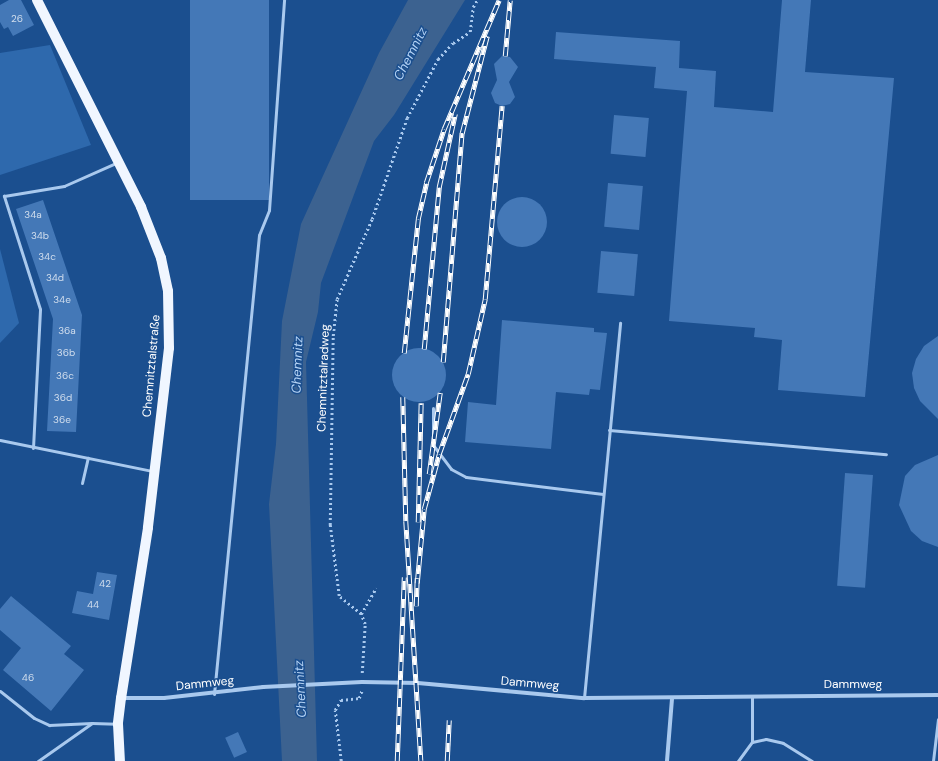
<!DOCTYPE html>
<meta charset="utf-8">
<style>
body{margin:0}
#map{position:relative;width:938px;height:761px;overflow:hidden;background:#1b4f8f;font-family:"DM Sans",sans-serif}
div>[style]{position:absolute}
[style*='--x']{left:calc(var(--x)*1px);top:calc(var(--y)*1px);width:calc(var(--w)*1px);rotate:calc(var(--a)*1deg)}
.green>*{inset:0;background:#2e69ad}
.water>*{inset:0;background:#3c6290}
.building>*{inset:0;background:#4478b7;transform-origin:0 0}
.round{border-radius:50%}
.path>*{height:2.5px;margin-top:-1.25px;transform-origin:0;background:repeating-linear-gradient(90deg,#a9c9ee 0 2px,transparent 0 5px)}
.service>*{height:3px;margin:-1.5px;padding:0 1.5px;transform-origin:1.5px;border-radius:1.5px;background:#a9c9ee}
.minor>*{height:4px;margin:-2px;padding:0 2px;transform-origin:2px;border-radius:2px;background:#a9c9ee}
.primary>*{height:10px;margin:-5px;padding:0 5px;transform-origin:5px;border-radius:5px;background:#f0f6ff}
.rail>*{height:4.5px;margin-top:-2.25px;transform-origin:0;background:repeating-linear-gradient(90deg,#1b4f8f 0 9px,#fff 0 18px);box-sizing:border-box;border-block:1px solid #fff}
span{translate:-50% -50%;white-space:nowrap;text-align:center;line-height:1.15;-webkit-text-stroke:3px #1b4f8f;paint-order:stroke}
.number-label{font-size:10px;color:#d0dded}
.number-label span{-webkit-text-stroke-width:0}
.street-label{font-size:12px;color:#fff}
.water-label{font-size:13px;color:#b5d3f5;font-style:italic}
</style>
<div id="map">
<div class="green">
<i style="clip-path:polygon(50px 45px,91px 145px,0 175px,0 53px)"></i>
<i style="clip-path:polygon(0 249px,19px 323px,0 343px)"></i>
</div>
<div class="water">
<i style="clip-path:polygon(408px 0,465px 0,394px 115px,374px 141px,321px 283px,318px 312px,306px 362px,317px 761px,282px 761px,269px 504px,276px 444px,282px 321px,301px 224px,379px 53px)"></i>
</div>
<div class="building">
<i style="clip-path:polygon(9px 0,21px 0,34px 25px,13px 36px,8px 27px,4px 29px,0 22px,0 5px)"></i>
<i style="left:190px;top:0;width:79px;height:200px"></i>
<i style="clip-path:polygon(782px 0,811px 0,805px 72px,894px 78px,865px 397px,778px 390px,782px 340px,754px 337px,755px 328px,669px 321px,687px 91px,654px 88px,656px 67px,554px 59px,556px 32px,680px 41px,679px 68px,716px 71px,714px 107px,773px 112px)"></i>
<i style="clip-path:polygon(502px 56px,510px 57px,518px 67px,509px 82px,515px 97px,510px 104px,502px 106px,495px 103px,491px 93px,497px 80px,494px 64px)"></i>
<i style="left:614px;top:115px;width:35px;height:39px;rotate:5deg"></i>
<i style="left:608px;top:183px;width:35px;height:44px;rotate:5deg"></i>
<i class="round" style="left:497px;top:197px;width:50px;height:50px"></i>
<i style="clip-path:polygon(43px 200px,82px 315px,76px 432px,47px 431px,53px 319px,16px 209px)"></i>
<i style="left:601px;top:251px;width:37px;height:42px;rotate:5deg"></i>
<i style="clip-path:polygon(502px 320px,594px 328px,594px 332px,607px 333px,600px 390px,590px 389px,589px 395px,556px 392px,551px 449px,465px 442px,468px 402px,496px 405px)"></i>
<i style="clip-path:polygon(938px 336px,938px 419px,920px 401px,914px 388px,912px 373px,916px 359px,924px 346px)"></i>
<i class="round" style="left:392px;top:348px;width:54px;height:54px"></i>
<i style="clip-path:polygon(938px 455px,938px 547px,922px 541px,911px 531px,899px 505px,905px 476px,915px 465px)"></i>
<i style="left:845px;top:473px;width:28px;height:113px;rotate:4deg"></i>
<i style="clip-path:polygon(97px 572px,117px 575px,109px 620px,72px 613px,77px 591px,93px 594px)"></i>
<i style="clip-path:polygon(11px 596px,71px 646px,64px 654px,84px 670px,51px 711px,3px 670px,21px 648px,0 630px,0 609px)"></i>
<i style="left:238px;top:732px;width:22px;height:14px;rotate:66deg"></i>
</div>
<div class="path">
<i style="--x:361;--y:614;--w:30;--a:-60"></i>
<i style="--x:362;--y:673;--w:49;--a:-86.5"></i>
<i style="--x:365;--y:624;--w:11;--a:-112"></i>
<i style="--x:361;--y:614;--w:28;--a:-141"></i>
<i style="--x:339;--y:596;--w:72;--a:-97.2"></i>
<i style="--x:330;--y:525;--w:189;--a:-89.1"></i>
<i style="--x:333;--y:336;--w:37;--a:-84"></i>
<i style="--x:337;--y:299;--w:87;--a:-66.4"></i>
<i style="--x:372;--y:219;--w:107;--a:-70.9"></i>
<i style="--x:407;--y:118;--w:67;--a:-62.3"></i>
<i style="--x:438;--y:59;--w:22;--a:-47"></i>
<i style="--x:453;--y:43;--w:20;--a:-33"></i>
<i style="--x:470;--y:32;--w:25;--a:-83"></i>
<i style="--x:473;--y:7;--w:8;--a:-60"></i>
<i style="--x:341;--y:761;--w:51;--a:-96.7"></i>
<i style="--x:335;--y:710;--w:12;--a:-59"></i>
<i style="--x:341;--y:700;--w:18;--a:-6"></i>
<i style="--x:359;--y:698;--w:9;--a:-69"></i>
</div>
<div class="service">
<i style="--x:433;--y:408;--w:37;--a:90"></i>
<i style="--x:433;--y:445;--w:30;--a:53"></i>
<i style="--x:451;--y:469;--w:17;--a:28"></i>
<i style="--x:466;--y:477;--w:138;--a:7.1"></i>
<i style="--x:609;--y:430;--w:278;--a:5"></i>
<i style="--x:0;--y:440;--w:156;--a:11.5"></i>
<i style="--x:33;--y:448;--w:139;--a:-87.1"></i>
<i style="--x:40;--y:309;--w:119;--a:-107.7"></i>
<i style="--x:4;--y:196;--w:61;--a:-9.5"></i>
<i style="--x:64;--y:186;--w:57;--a:-23.9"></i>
<i style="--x:82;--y:483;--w:26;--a:-77"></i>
<i style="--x:0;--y:691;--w:43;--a:38.5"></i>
<i style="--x:34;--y:718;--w:17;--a:25"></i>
<i style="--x:49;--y:725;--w:43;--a:-2.7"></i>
<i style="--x:214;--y:694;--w:461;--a:-84.4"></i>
<i style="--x:259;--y:235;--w:27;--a:-68"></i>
<i style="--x:269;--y:210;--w:211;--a:-85.9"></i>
<i style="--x:584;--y:698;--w:377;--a:-84.5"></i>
<i style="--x:752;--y:742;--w:45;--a:-90"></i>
<i style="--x:38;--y:761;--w:66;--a:-35.1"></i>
<i style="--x:92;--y:723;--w:24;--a:2"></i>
<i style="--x:738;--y:761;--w:24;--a:-54"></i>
<i style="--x:752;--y:742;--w:14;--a:-12"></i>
<i style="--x:766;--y:739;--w:17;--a:13"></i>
<i style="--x:783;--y:743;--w:34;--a:32"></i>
<i style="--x:933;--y:761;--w:42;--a:-83.2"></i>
</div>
<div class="minor">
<i style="--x:122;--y:698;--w:42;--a:0"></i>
<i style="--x:164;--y:698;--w:100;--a:-6.3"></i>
<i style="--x:263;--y:687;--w:99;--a:-2.9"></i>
<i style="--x:362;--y:682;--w:56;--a:1"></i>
<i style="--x:418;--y:683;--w:167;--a:5.2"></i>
<i style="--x:584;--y:698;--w:354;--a:-0.5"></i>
<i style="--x:667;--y:761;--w:62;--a:-85.4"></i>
</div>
<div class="primary">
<i style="--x:37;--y:0;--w:232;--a:63.3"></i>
<i style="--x:141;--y:207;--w:55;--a:68.6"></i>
<i style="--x:161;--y:258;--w:34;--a:78"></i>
<i style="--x:168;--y:291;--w:57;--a:89"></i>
<i style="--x:169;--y:348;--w:181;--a:96.7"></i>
<i style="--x:148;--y:528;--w:172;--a:99"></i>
<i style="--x:121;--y:698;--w:26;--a:97"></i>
<i style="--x:118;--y:724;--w:37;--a:87"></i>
</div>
<div class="rail">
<i style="--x:505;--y:56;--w:56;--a:-84.9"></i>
<i style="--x:424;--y:349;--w:163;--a:-84.7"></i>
<i style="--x:439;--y:187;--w:75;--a:-77.6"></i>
<i style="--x:404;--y:353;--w:135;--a:-84"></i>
<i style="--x:418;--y:219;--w:37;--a:-77"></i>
<i style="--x:426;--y:183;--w:57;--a:-71.6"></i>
<i style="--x:444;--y:129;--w:140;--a:-66.9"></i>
<i style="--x:443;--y:362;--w:230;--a:-85.3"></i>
<i style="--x:462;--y:133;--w:100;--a:-75.5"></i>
<i style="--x:403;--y:397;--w:124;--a:88.6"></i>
<i style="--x:406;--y:521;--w:240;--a:86.4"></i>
<i style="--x:429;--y:474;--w:82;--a:-82.3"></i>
<i style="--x:418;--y:522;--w:119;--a:-88.6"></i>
<i style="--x:417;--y:583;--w:74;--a:-84.6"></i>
<i style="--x:424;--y:509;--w:57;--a:-74.7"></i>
<i style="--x:439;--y:454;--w:85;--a:-70.1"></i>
<i style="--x:468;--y:374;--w:77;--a:-77.2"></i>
<i style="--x:485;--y:299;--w:194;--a:-85"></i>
<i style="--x:416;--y:606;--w:28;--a:-88"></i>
<i style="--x:397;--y:761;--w:184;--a:-87.8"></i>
<i style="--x:447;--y:761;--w:41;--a:-87.2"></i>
</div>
<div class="number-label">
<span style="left:17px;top:19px">26</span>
<span style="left:33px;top:215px">34a</span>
<span style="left:40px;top:236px">34b</span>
<span style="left:47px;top:257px">34c</span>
<span style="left:55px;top:278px">34d</span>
<span style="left:62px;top:300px">34e</span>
<span style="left:67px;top:331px">36a</span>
<span style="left:66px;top:353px">36b</span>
<span style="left:65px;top:376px">36c</span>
<span style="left:63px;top:398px">36d</span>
<span style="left:62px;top:420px">36e</span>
<span style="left:105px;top:584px">42</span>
<span style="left:93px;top:605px">44</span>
<span style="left:28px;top:678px">46</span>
</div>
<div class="street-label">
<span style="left:152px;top:366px;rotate:-85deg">Chemnitztalstraße</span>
<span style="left:324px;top:378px;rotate:-88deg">Chemnitztalradweg</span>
<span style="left:205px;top:684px;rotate:-6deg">Dammweg</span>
<span style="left:530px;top:684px;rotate:5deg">Dammweg</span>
<span style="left:853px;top:685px">Dammweg</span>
</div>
<div class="water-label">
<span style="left:411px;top:54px;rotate:-63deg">Chemnitz</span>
<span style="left:298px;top:365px;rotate:-88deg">Chemnitz</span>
<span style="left:301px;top:689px;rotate:-93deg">Chemnitz</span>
</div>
</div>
